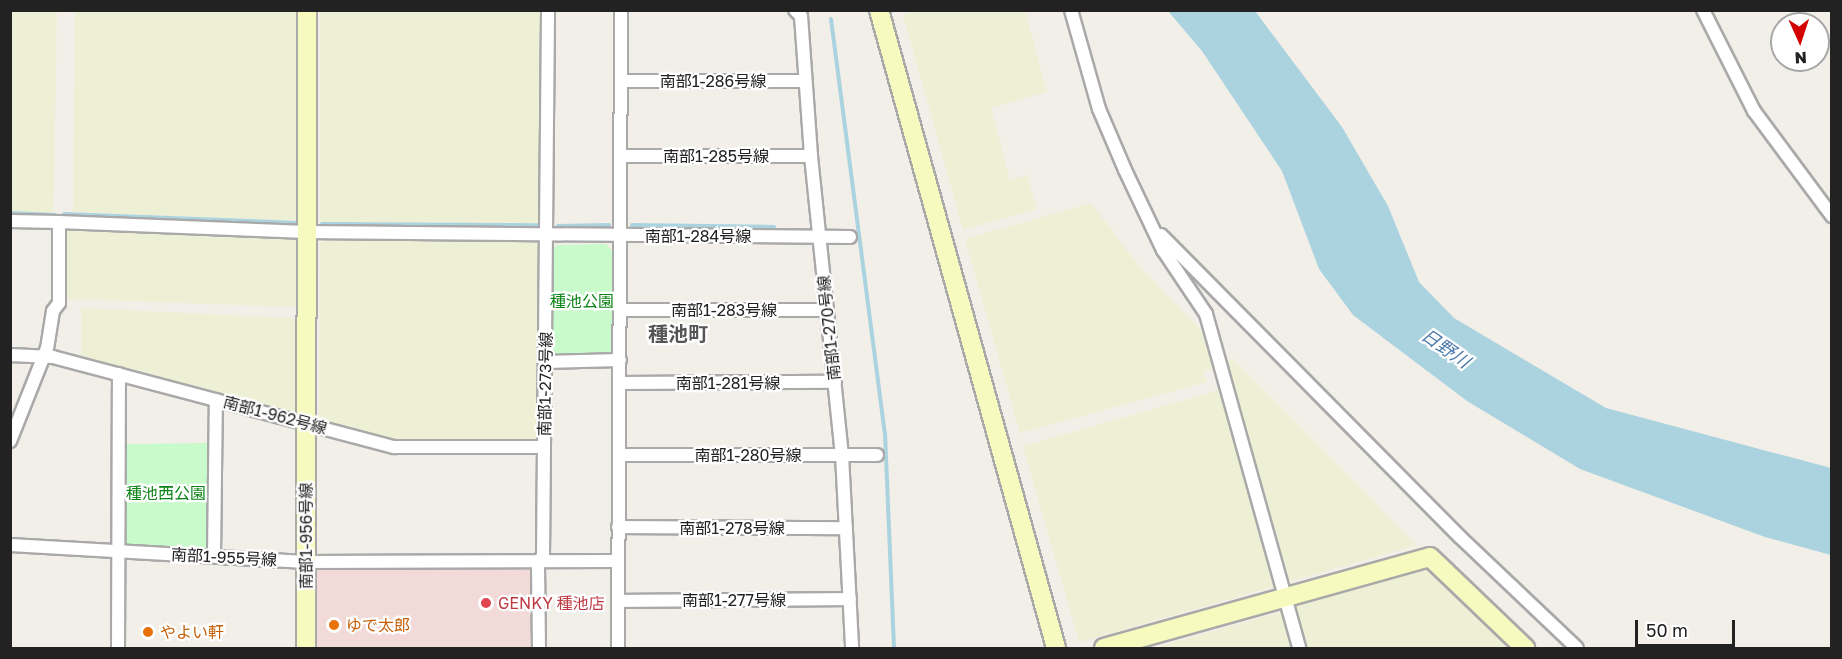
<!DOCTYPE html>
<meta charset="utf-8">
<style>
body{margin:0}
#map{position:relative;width:1842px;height:659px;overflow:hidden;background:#f2efe9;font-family:"Golos Text","Noto Sans JP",sans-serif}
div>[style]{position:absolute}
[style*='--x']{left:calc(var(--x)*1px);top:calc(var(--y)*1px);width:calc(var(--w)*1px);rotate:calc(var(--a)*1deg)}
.commercial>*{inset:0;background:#f2dad9}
.farmland>*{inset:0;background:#eef0d5;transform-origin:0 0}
.park>*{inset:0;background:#c8facc}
.water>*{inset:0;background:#aad3df}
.stream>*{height:4px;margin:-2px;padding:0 2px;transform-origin:2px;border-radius:2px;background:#aad3df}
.roads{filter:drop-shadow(2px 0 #a9a9a9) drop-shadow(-2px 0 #a9a9a9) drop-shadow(0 2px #a9a9a9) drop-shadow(0 -2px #a9a9a9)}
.street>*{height:12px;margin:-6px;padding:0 6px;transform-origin:6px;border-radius:6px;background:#fff}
.secondary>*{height:18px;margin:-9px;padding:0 9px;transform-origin:9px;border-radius:9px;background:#f7fabf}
.dots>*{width:16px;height:16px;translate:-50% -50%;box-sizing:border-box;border:3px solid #fff;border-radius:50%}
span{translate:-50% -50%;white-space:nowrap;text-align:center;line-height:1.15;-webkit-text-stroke:4.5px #fff;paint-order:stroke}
.street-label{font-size:16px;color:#222}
.park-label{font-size:16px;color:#0c8416}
.health-label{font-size:16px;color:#be3a42}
.left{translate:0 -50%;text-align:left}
.food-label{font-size:16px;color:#c56008}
.water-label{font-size:18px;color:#4a7aab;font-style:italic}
.quarter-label{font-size:20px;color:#555;font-weight:700}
.frame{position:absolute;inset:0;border:12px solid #222;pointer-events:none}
.north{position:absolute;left:1770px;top:12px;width:60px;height:60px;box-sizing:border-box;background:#fff;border:2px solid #a7a7a7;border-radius:50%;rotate:177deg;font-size:16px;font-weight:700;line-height:24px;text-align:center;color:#222}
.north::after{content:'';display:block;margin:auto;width:21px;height:27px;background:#d40000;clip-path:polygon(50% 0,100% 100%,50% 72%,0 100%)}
.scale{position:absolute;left:1635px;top:620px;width:100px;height:27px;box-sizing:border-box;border:3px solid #222;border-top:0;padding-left:8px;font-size:18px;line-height:21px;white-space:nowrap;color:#222;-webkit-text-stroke:4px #fff;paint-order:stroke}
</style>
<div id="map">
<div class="commercial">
<i style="clip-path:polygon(534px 567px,533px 648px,314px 648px,314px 573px,319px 568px)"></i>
</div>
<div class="farmland">
<i style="left:11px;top:10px;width:46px;height:202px;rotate:1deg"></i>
<i style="clip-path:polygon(296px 10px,300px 13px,298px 221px,73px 212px,75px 11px)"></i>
<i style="clip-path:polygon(917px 10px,1025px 11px,1047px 92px,991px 108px,1010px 180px,1027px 175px,1037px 209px,963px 230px,903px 15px)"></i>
<i style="clip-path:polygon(324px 11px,541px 11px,540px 223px,320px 222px,320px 14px)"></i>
<i style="clip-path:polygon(1091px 203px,1138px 265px,1203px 332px,1213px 369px,1204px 371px,1207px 382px,1020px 433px,965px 239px)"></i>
<i style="clip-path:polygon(69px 229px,292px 237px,298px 243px,298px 304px,295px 307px,68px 299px,65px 295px,66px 234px)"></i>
<i style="clip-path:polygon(325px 238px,534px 239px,540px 244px,538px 438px,534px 442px,396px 441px,319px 419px,320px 243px)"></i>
<i style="clip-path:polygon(81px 308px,293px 318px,298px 321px,298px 410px,291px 413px,81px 358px)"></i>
<i style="clip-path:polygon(1233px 359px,1417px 545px,1288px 582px,1227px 361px)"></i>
<i style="left:1219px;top:390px;width:204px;height:204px;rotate:74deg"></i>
<i style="clip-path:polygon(1419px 570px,1432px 571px,1512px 648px,1307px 648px,1296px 607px,1299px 602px)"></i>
<i style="clip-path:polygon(1281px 612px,1291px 648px,1154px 648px)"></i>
</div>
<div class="park">
<i style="clip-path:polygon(606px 244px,612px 251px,612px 350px,606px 357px,558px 357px,552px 351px,552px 250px,557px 245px)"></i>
<i style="clip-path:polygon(208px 443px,208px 546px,204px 550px,130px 546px,125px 542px,125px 444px)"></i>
</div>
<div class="water">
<i style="clip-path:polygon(1168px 11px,1255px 11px,1342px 127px,1388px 206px,1419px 282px,1454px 318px,1606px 408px,1831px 468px,1831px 555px,1765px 537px,1580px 469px,1467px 401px,1353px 315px,1319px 269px,1282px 171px,1202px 51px)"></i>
</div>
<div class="stream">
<i style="--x:831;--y:19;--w:418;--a:82.6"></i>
<i style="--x:885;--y:433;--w:215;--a:87.6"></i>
<i style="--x:10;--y:213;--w:45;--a:2.5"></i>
<i style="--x:64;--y:214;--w:233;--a:2.2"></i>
<i style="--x:322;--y:224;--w:217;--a:0.3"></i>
<i style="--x:632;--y:225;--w:142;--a:0.8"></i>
<i style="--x:558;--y:226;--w:51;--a:-1.1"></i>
</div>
<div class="roads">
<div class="street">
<i style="--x:795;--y:10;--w:8;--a:45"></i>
<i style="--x:801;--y:16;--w:140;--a:85.9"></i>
<i style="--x:811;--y:156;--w:301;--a:84.1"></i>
<i style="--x:842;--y:455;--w:193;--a:87"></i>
<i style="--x:1071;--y:10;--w:103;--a:74.2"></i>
<i style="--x:1099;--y:109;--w:66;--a:66.9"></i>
<i style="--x:1125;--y:170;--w:89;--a:64.6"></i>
<i style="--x:1163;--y:250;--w:77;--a:56.1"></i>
<i style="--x:1206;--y:314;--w:347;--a:74.4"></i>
<i style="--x:1703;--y:10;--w:113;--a:63.2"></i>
<i style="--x:1754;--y:111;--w:131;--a:53.4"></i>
<i style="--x:622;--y:81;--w:183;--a:0"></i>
<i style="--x:622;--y:156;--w:189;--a:0"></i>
<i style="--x:10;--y:221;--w:49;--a:1.2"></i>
<i style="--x:59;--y:222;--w:81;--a:90"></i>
<i style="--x:59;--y:303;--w:10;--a:127"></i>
<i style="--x:53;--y:311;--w:37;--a:99"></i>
<i style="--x:47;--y:348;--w:100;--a:111.7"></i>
<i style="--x:59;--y:222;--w:247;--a:2.3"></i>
<i style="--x:306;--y:232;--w:544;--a:0.53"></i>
<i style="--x:1161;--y:235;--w:425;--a:45.3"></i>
<i style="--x:1460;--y:537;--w:161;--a:43.5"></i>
<i style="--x:620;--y:310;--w:207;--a:0"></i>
<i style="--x:10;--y:355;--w:43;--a:2.7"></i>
<i style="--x:53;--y:357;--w:353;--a:14.8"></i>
<i style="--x:394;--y:447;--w:150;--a:0"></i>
<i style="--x:545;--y:362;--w:75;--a:-1.5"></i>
<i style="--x:620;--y:383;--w:215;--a:-0.3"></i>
<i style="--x:620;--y:455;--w:257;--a:0"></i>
<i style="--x:618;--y:527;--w:228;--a:0.3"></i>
<i style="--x:10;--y:545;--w:296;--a:3.3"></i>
<i style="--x:306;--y:562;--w:312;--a:-0.2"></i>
<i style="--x:214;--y:556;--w:156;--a:-89.3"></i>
<i style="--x:618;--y:601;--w:232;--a:-0.5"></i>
<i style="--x:118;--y:648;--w:274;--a:-89.8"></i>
<i style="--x:539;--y:648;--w:82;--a:-90.7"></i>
<i style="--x:538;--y:566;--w:12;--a:-66"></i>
<i style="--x:543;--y:555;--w:545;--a:-89.47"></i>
<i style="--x:618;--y:648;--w:638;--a:-89.73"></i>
</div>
<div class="secondary">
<i style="--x:879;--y:10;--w:662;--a:74.49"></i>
<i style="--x:306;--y:648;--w:638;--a:-89.91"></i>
<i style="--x:1104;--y:648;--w:338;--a:-15.6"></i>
<i style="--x:1430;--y:557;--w:132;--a:43.8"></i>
</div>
</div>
<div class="dots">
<i style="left:486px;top:603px;background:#e0444e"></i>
<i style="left:334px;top:625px;background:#e8710a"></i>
<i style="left:148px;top:632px;background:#e8710a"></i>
</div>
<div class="street-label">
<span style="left:713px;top:81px">南部1-286号線</span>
<span style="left:716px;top:156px">南部1-285号線</span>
<span style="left:698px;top:236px">南部1-284号線</span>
<span style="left:724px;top:310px">南部1-283号線</span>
<span style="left:829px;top:328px;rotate:-96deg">南部1-270号線</span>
<span style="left:728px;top:383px">南部1-281号線</span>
<span style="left:545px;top:384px;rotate:-89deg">南部1-273号線</span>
<span style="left:275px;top:415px;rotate:15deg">南部1-962号線</span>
<span style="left:748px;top:455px">南部1-280号線</span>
<span style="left:732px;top:528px">南部1-278号線</span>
<span style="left:306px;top:536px;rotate:-90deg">南部1-956号線</span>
<span style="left:224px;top:557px;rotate:3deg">南部1-955号線</span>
<span style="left:734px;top:600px">南部1-277号線</span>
</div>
<div class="park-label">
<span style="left:582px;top:301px">種池公園</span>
<span style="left:166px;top:493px">種池西公園</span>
</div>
<div class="health-label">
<span class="left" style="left:498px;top:603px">GENKY 種池店</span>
</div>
<div class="food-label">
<span class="left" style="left:346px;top:625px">ゆで太郎</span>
<span class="left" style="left:160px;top:632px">やよい軒</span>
</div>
<div class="water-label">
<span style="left:1446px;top:348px;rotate:35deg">日野川</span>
</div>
<div class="quarter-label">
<span style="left:678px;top:333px">種池町</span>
</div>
<div class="frame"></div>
<div class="north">N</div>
<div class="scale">50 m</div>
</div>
